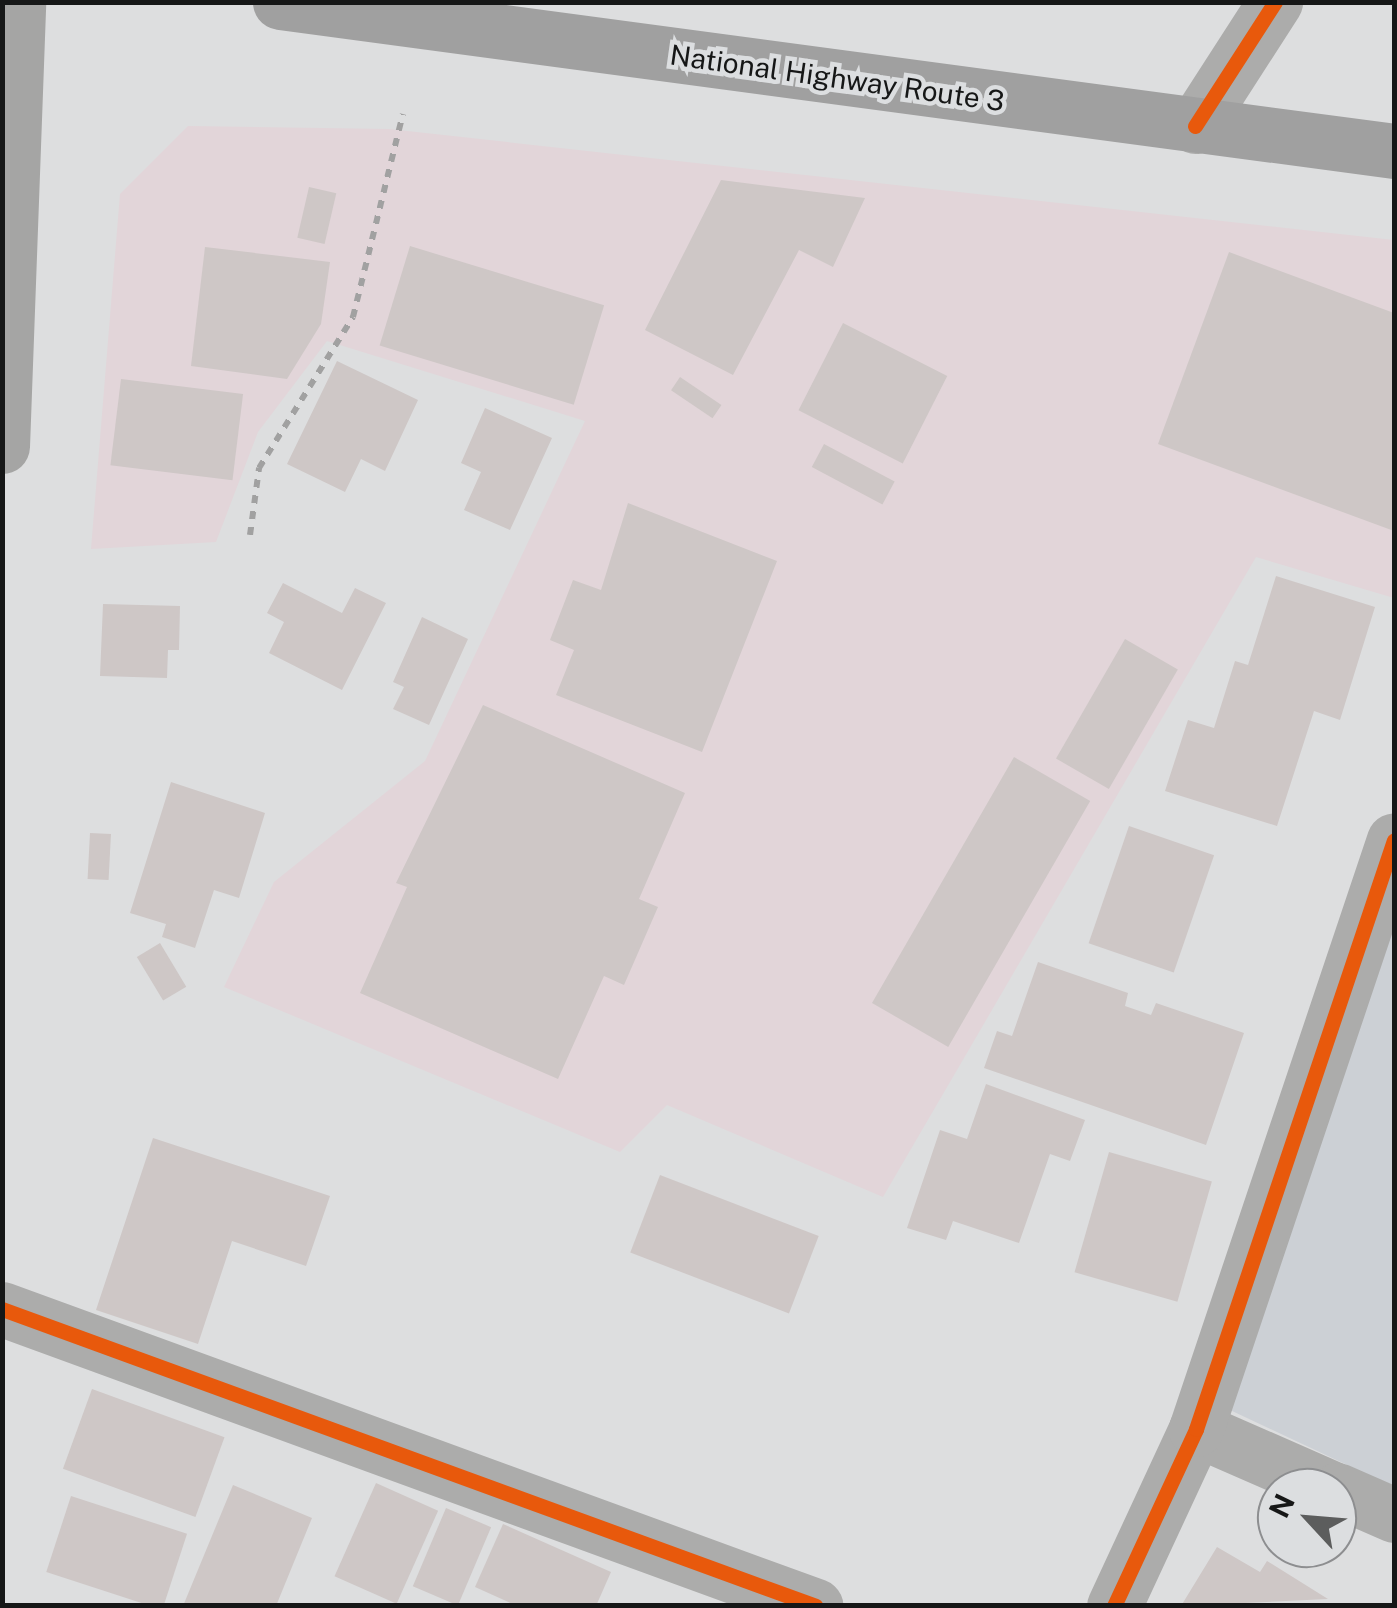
<!DOCTYPE html>
<style>
body{margin:0}
#map{position:relative;width:1397px;height:1608px;overflow:hidden;background:#dddedf;font-family:"Public Sans",sans-serif}
div>[style]{position:absolute}
[style*='--x']{left:calc(var(--x)*1px);top:calc(var(--y)*1px);width:calc(var(--w)*1px);rotate:calc(var(--a)*1deg)}
.commercial>*{inset:0;background:#e2d5d9}
.built>*{inset:0;background:#ccd0d5}
.building>*{inset:0;background:#cec7c6;transform-origin:0 0}
.path>*{height:6px;margin-top:-3px;transform-origin:0;background:repeating-linear-gradient(90deg,#a1a1a1 0 8px,transparent 0 16px)}
.minor>*{height:55px;margin:-27.5px;padding:0 27.5px;transform-origin:27.5px;border-radius:27.5px;background:#acacab}
.major>*{height:55px;margin:-27.5px;padding:0 27.5px;transform-origin:27.5px;border-radius:27.5px;background:#a5a5a4}
.highway>*{height:55px;margin:-27.5px;padding:0 27.5px;transform-origin:27.5px;border-radius:27.5px;background:#a0a0a0}
.cycleway>*{height:15px;margin:-7.5px;padding:0 7.5px;transform-origin:7.5px;border-radius:7.5px;background:#e8590c}
span{translate:-50% -50%;white-space:nowrap;text-align:center;line-height:1.15;-webkit-text-stroke:9px #dcdee0;paint-order:stroke}
.street-label{font-size:28px;color:#161717}
.frame{position:absolute;inset:0;border:5px solid #161717;pointer-events:none}
.north{position:absolute;left:1257px;top:1468px;width:100px;height:100px;box-sizing:border-box;background:#dcdee0;border:2px solid #8d8e90;border-radius:50%;rotate:296deg;font-size:28px;font-weight:700;line-height:40px;text-align:center;color:#161717}
.north::after{content:'';display:block;margin:auto;width:35px;height:45px;background:#5c5d5d;clip-path:polygon(50% 0,100% 100%,50% 72%,0 100%)}
</style>
<div id="map">
<div class="commercial">
<i style="clip-path:polygon(188px 126px,389px 129px,1394px 240px,1394px 598px,1256px 557px,883px 1197px,667px 1105px,620px 1152px,224px 987px,274px 882px,425px 761px,585px 421px,327px 341px,258px 432px,216px 542px,91px 549px,120px 194px)"></i>
</div>
<div class="built">
<i style="clip-path:polygon(1394px 923px,1394px 1487px,1230px 1410px)"></i>
</div>
<div class="building">
<i style="clip-path:polygon(721px 180px,865px 198px,833px 267px,799px 250px,733px 375px,645px 330px)"></i>
<i style="left:309px;top:187px;width:28px;height:52px;rotate:13deg"></i>
<i style="left:410px;top:246px;width:203px;height:104px;rotate:17deg"></i>
<i style="clip-path:polygon(205px 247px,330px 262px,321px 324px,287px 379px,191px 366px)"></i>
<i style="clip-path:polygon(1229px 252px,1394px 313px,1394px 531px,1158px 444px)"></i>
<i style="left:843px;top:323px;width:117px;height:98px;rotate:27deg"></i>
<i style="clip-path:polygon(337px 361px,418px 400px,385px 471px,361px 459px,345px 492px,287px 464px)"></i>
<i style="left:680px;top:377px;width:50px;height:16px;rotate:34deg"></i>
<i style="left:121px;top:379px;width:123px;height:87px;rotate:7deg"></i>
<i style="clip-path:polygon(485px 408px,552px 438px,510px 530px,464px 510px,481px 472px,461px 463px)"></i>
<i style="left:824px;top:444px;width:80px;height:26px;rotate:28deg"></i>
<i style="clip-path:polygon(628px 503px,777px 561px,702px 752px,556px 695px,574px 650px,550px 640px,573px 580px,601px 590px)"></i>
<i style="clip-path:polygon(1276px 576px,1375px 607px,1340px 720px,1314px 711px,1277px 826px,1165px 791px,1188px 720px,1214px 728px,1235px 661px,1248px 665px)"></i>
<i style="clip-path:polygon(283px 583px,342px 613px,355px 588px,386px 603px,342px 690px,269px 653px,284px 622px,267px 613px)"></i>
<i style="clip-path:polygon(103px 604px,180px 606px,179px 650px,168px 650px,167px 678px,100px 676px)"></i>
<i style="clip-path:polygon(422px 617px,468px 639px,429px 725px,393px 709px,404px 687px,393px 682px)"></i>
<i style="left:1125px;top:639px;width:61px;height:138px;rotate:30deg"></i>
<i style="clip-path:polygon(483px 705px,685px 793px,639px 899px,658px 907px,624px 985px,604px 976px,558px 1079px,360px 993px,407px 887px,396px 883px)"></i>
<i style="left:1014px;top:757px;width:88px;height:284px;rotate:30deg"></i>
<i style="clip-path:polygon(171px 782px,265px 813px,239px 898px,214px 890px,195px 948px,162px 937px,166px 924px,130px 913px)"></i>
<i style="left:1129px;top:826px;width:90px;height:124px;rotate:19deg"></i>
<i style="left:90px;top:833px;width:21px;height:46px;rotate:3deg"></i>
<i style="left:160px;top:943px;width:51px;height:27px;rotate:59deg"></i>
<i style="clip-path:polygon(1038px 962px,1128px 993px,1125px 1006px,1151px 1015px,1156px 1003px,1244px 1033px,1206px 1145px,984px 1068px,997px 1031px,1012px 1036px)"></i>
<i style="clip-path:polygon(986px 1084px,1085px 1120px,1070px 1161px,1050px 1154px,1019px 1243px,953px 1221px,946px 1240px,907px 1228px,940px 1130px,967px 1139px)"></i>
<i style="clip-path:polygon(153px 1138px,330px 1196px,306px 1266px,232px 1241px,198px 1344px,96px 1310px)"></i>
<i style="left:1109px;top:1152px;width:107px;height:125px;rotate:16deg"></i>
<i style="left:660px;top:1175px;width:170px;height:83px;rotate:21deg"></i>
<i style="left:92px;top:1389px;width:141px;height:85px;rotate:20deg"></i>
<i style="left:376px;top:1483px;width:68px;height:102px;rotate:24deg"></i>
<i style="clip-path:polygon(233px 1485px,312px 1518px,276px 1606px,183px 1606px)"></i>
<i style="left:71px;top:1496px;width:122px;height:80px;rotate:18deg"></i>
<i style="left:446px;top:1508px;width:49px;height:85px;rotate:23deg"></i>
<i style="clip-path:polygon(503px 1524px,611px 1572px,596px 1606px,517px 1606px,475px 1587px)"></i>
<i style="clip-path:polygon(1217px 1547px,1260px 1572px,1267px 1561px,1328px 1599px,1181px 1606px)"></i>
</div>
<div class="path">
<i style="--x:250;--y:535;--w:68;--a:-82.3"></i>
<i style="--x:259;--y:468;--w:178;--a:-58.1"></i>
<i style="--x:353;--y:317;--w:209;--a:-76.2"></i>
</div>
<div class="minor">
<i style="--x:1195;--y:126;--w:148;--a:-57.2"></i>
<i style="--x:2;--y:1309;--w:866;--a:20.05"></i>
<i style="--x:1196;--y:1429;--w:147;--a:23.6"></i>
<i style="--x:1337;--y:1490;--w:62;--a:23.7"></i>
<i style="--x:1114;--y:1606;--w:195;--a:-65.1"></i>
<i style="--x:1196;--y:1429;--w:621;--a:-71.42"></i>
</div>
<div class="major">
<i style="--x:2;--y:446;--w:444;--a:-87.9"></i>
</div>
<div class="highway">
<i style="--x:280;--y:2;--w:1124;--a:7.62"></i>
</div>
<div class="cycleway">
<i style="--x:1195;--y:126;--w:148;--a:-57.2"></i>
<i style="--x:2;--y:1309;--w:866;--a:20.05"></i>
<i style="--x:1114;--y:1606;--w:195;--a:-65.1"></i>
<i style="--x:1196;--y:1429;--w:621;--a:-71.42"></i>
</div>
<div class="street-label">
<span style="left:837px;top:78px;rotate:8deg">National Highway Route 3</span>
</div>
<div class="frame"></div>
<div class="north">N</div>
</div>
